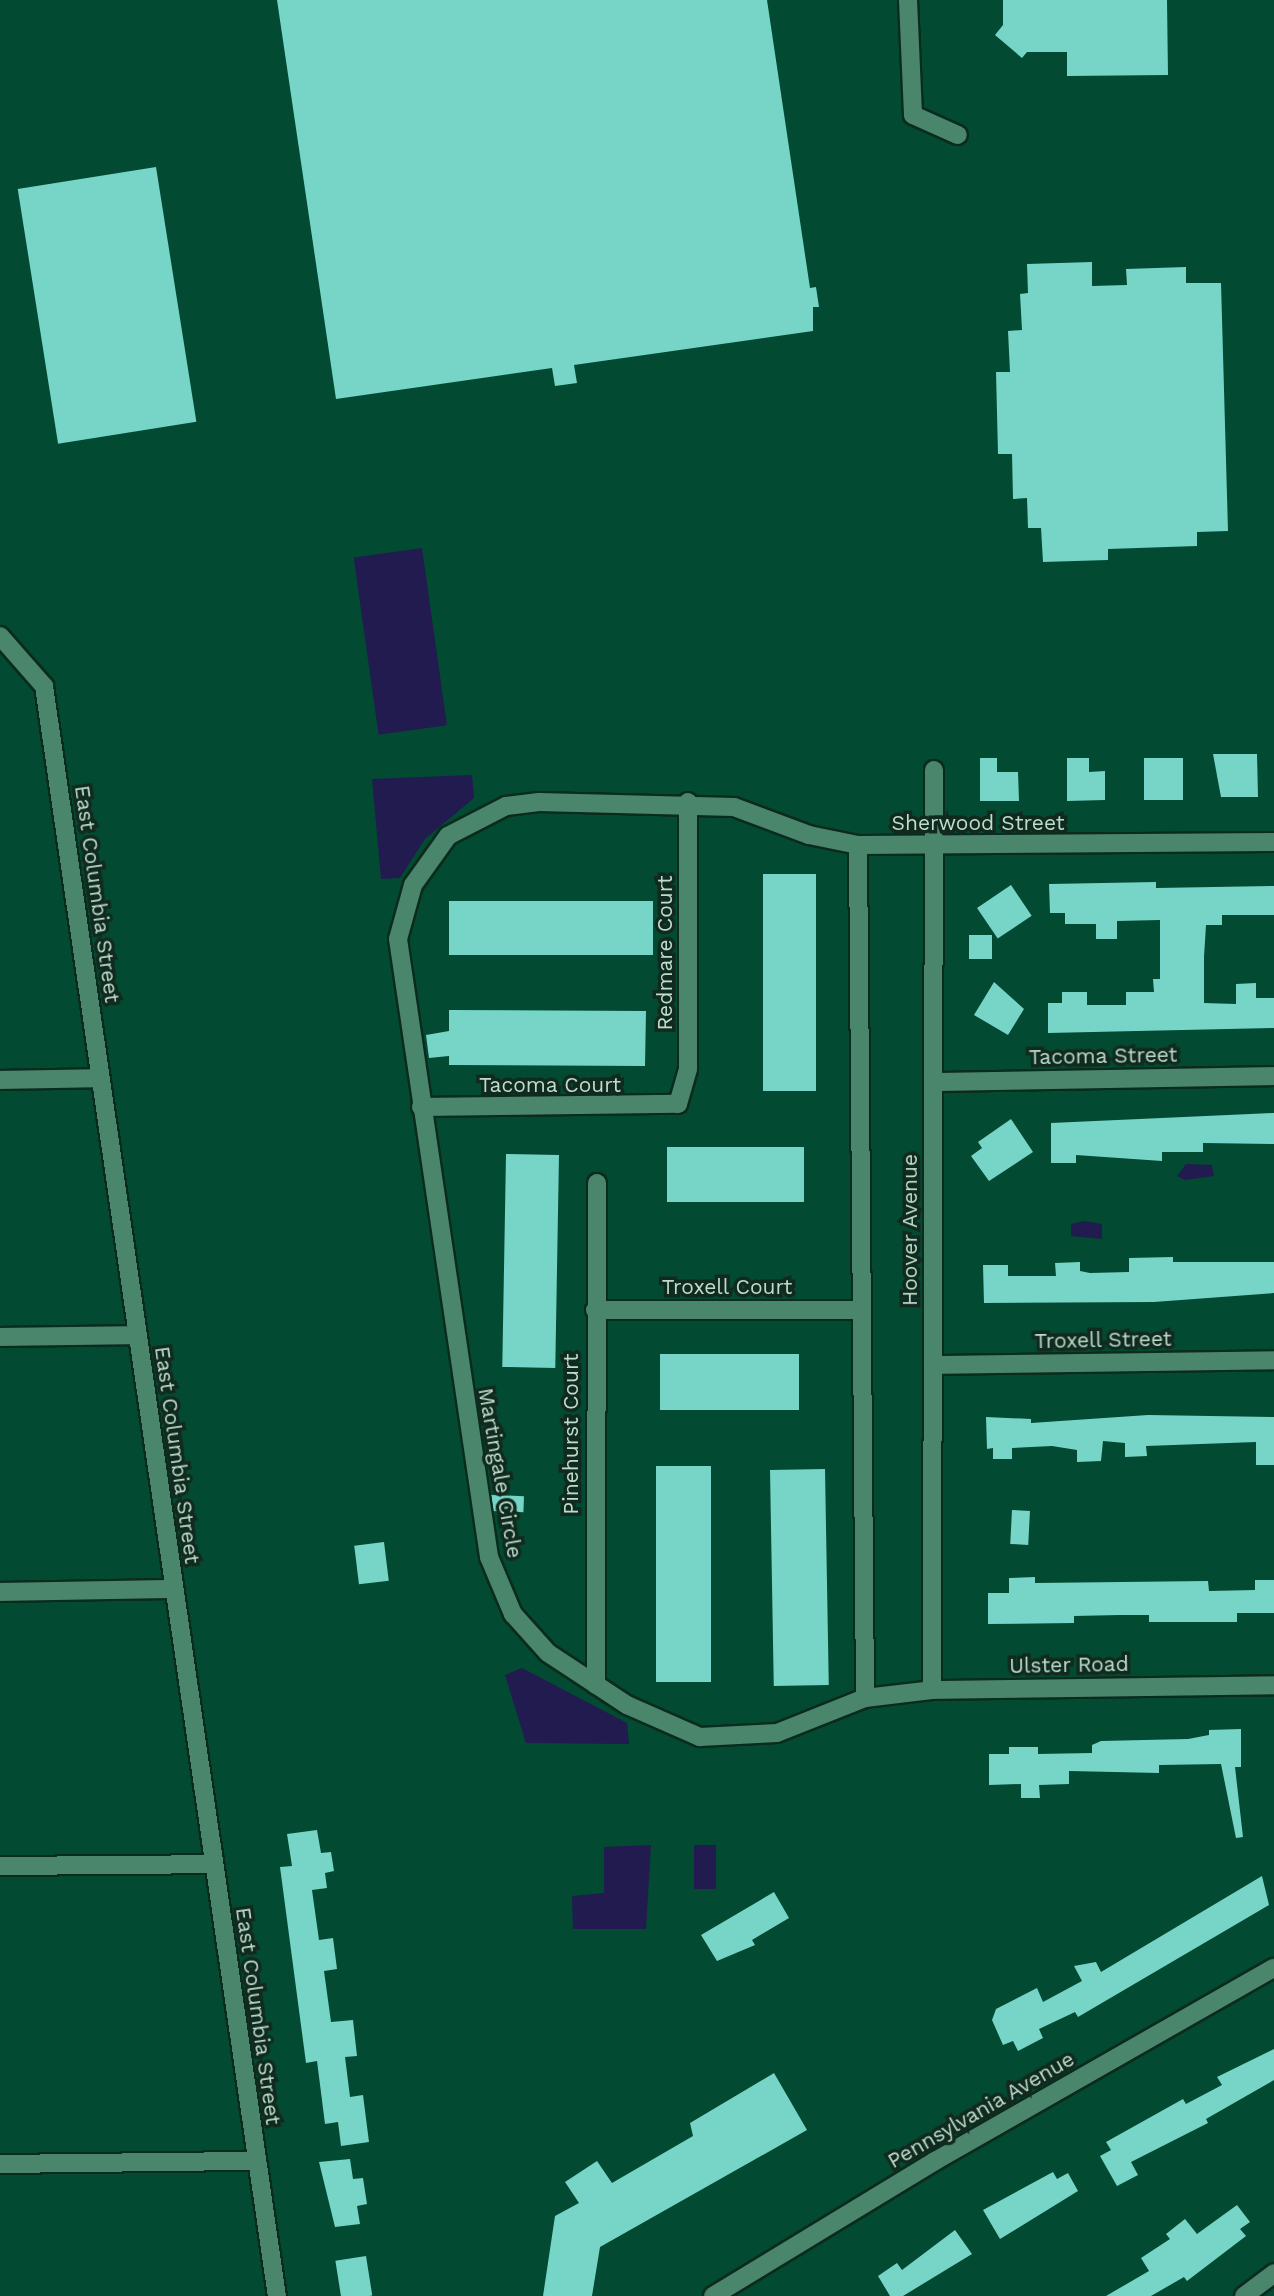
<!DOCTYPE html>
<style>
body{margin:0}
#map{position:relative;width:1274px;height:2296px;overflow:hidden;background:#034a32;font-family:"Work Sans",sans-serif}
div>[style]{position:absolute}
[style*='--x']{left:calc(var(--x)*1px);top:calc(var(--y)*1px);width:calc(var(--w)*1px);rotate:calc(var(--a)*1deg)}
.water>*{inset:0;background:#211b50;transform-origin:0 0}
.building>*{inset:0;background:#76d5c7;transform-origin:0 0}
.roads{filter:drop-shadow(2px 0 #0b2b1e) drop-shadow(-2px 0 #0b2b1e) drop-shadow(0 2px #0b2b1e) drop-shadow(0 -2px #0b2b1e)}
.minor>*{height:18px;margin:-9px;padding:0 9px;transform-origin:9px;border-radius:9px;background:#4a866b}
.tertiary>*{height:18px;margin:-9px;padding:0 9px;transform-origin:9px;border-radius:9px;background:#4a866b}
span{translate:-50% -50%;white-space:nowrap;text-align:center;line-height:1.15;-webkit-text-stroke:7px #112a1f;paint-order:stroke}
.street-label{font-size:21px;color:#bedccc}
</style>
<div id="map">
<div class="water">
<i style="left:422px;top:548px;width:179px;height:69px;rotate:82deg"></i>
<i style="clip-path:polygon(472px 775px,474px 798px,425px 839px,400px 878px,381px 879px,372px 779px)"></i>
<i style="clip-path:polygon(1186px 1164px,1212px 1165px,1214px 1176px,1185px 1180px,1177px 1176px)"></i>
<i style="clip-path:polygon(1084px 1221px,1102px 1224px,1102px 1239px,1071px 1236px,1071px 1224px)"></i>
<i style="clip-path:polygon(522px 1668px,627px 1723px,629px 1744px,526px 1743px,505px 1675px)"></i>
<i style="clip-path:polygon(651px 1845px,646px 1929px,573px 1929px,572px 1896px,604px 1893px,604px 1847px)"></i>
<i style="left:694px;top:1845px;width:22px;height:44px"></i>
</div>
<div class="building">
<i style="clip-path:polygon(277px 0,767px 0,810px 288px,816px 287px,819px 307px,813px 307px,813px 331px,574px 365px,577px 383px,555px 386px,552px 368px,336px 399px)"></i>
<i style="clip-path:polygon(1003px 0,1167px 0,1168px 75px,1067px 76px,1067px 52px,1027px 52px,1022px 58px,995px 35px,1003px 25px)"></i>
<i style="left:156px;top:167px;width:258px;height:140px;rotate:81deg"></i>
<i style="clip-path:polygon(1092px 262px,1092px 286px,1127px 285px,1126px 269px,1186px 267px,1186px 283px,1221px 283px,1228px 531px,1197px 532px,1197px 546px,1108px 549px,1108px 560px,1043px 562px,1041px 528px,1028px 528px,1027px 498px,1013px 499px,1012px 454px,998px 454px,996px 372px,1010px 372px,1008px 331px,1022px 330px,1020px 294px,1028px 293px,1027px 264px)"></i>
<i style="clip-path:polygon(1213px 754px,1257px 754px,1258px 797px,1221px 797px)"></i>
<i style="clip-path:polygon(980px 758px,997px 758px,997px 772px,1018px 772px,1019px 801px,980px 801px)"></i>
<i style="clip-path:polygon(1067px 758px,1089px 758px,1089px 772px,1105px 771px,1105px 800px,1067px 801px)"></i>
<i style="left:1183px;top:758px;width:42px;height:39px;rotate:90deg"></i>
<i style="left:763px;top:874px;width:53px;height:217px"></i>
<i style="clip-path:polygon(1156px 882px,1156px 888px,1274px 886px,1274px 915px,1222px 915px,1222px 925px,1206px 925px,1204px 957px,1204px 1003px,1236px 1004px,1236px 984px,1256px 983px,1256px 998px,1274px 998px,1274px 1028px,1048px 1033px,1048px 1003px,1062px 1003px,1062px 992px,1087px 992px,1087px 1005px,1126px 1005px,1126px 992px,1154px 992px,1153px 979px,1160px 979px,1160px 920px,1117px 921px,1117px 939px,1096px 939px,1096px 924px,1065px 924px,1065px 913px,1050px 913px,1049px 884px)"></i>
<i style="left:1011px;top:885px;width:37px;height:41px;rotate:56deg"></i>
<i style="left:449px;top:901px;width:204px;height:54px"></i>
<i style="left:969px;top:935px;width:23px;height:24px"></i>
<i style="clip-path:polygon(994px 982px,1024px 1009px,1008px 1035px,974px 1015px)"></i>
<i style="clip-path:polygon(449px 1010px,646px 1011px,645px 1066px,449px 1065px,449px 1056px,429px 1058px,426px 1035px,449px 1031px)"></i>
<i style="clip-path:polygon(1274px 1113px,1274px 1144px,1203px 1143px,1203px 1152px,1162px 1152px,1162px 1161px,1076px 1155px,1076px 1163px,1051px 1163px,1051px 1123px)"></i>
<i style="clip-path:polygon(1011px 1119px,1033px 1152px,989px 1181px,971px 1156px,982px 1148px,978px 1142px)"></i>
<i style="left:667px;top:1147px;width:137px;height:55px"></i>
<i style="left:506px;top:1154px;width:53px;height:213px;rotate:1deg"></i>
<i style="clip-path:polygon(1173px 1257px,1173px 1262px,1274px 1262px,1274px 1293px,1154px 1302px,984px 1303px,983px 1265px,1008px 1265px,1008px 1276px,1056px 1276px,1055px 1263px,1080px 1262px,1080px 1271px,1090px 1273px,1129px 1272px,1129px 1258px)"></i>
<i style="left:660px;top:1354px;width:139px;height:56px"></i>
<i style="clip-path:polygon(1148px 1415px,1274px 1417px,1274px 1465px,1256px 1465px,1256px 1442px,1146px 1446px,1147px 1456px,1125px 1457px,1125px 1443px,1103px 1441px,1101px 1461px,1077px 1462px,1077px 1450px,1052px 1446px,1012px 1448px,1012px 1459px,993px 1459px,993px 1448px,987px 1449px,986px 1417px,1031px 1419px,1031px 1423px)"></i>
<i style="left:656px;top:1466px;width:55px;height:216px"></i>
<i style="left:825px;top:1469px;width:216px;height:55px;rotate:89deg"></i>
<i style="left:491px;top:1495px;width:33px;height:16px;rotate:2deg"></i>
<i style="left:1012px;top:1510px;width:18px;height:34px;rotate:3deg"></i>
<i style="left:384px;top:1542px;width:39px;height:30px;rotate:83deg"></i>
<i style="clip-path:polygon(1035px 1577px,1035px 1583px,1208px 1581px,1209px 1591px,1255px 1590px,1255px 1580px,1274px 1580px,1274px 1613px,1237px 1613px,1237px 1622px,1149px 1622px,1149px 1615px,1120px 1615px,1074px 1616px,1074px 1623px,988px 1624px,988px 1593px,1009px 1593px,1009px 1578px)"></i>
<i style="clip-path:polygon(1241px 1729px,1241px 1767px,1235px 1767px,1243px 1837px,1236px 1838px,1221px 1764px,1159px 1765px,1159px 1773px,1069px 1771px,1069px 1784px,1039px 1785px,1040px 1798px,1021px 1798px,1021px 1784px,989px 1785px,989px 1754px,1009px 1754px,1009px 1747px,1038px 1747px,1038px 1754px,1092px 1753px,1092px 1745px,1101px 1741px,1188px 1739px,1209px 1735px,1209px 1730px)"></i>
<i style="clip-path:polygon(317px 1830px,321px 1853px,331px 1852px,334px 1871px,325px 1873px,327px 1888px,312px 1890px,319px 1940px,333px 1938px,337px 1969px,324px 1971px,331px 2022px,353px 2020px,357px 2056px,345px 2057px,350px 2097px,363px 2095px,369px 2142px,341px 2146px,338px 2122px,325px 2124px,317px 2061px,306px 2063px,280px 1867px,292px 1866px,287px 1834px)"></i>
<i style="clip-path:polygon(1262px 1876px,1269px 1905px,1078px 2017px,1075px 2012px,1039px 2029px,1043px 2038px,1018px 2051px,1013px 2041px,1003px 2045px,992px 2020px,996px 2009px,1037px 1988px,1043px 2002px,1082px 1981px,1074px 1966px,1096px 1962px,1101px 1972px)"></i>
<i style="clip-path:polygon(774px 1892px,789px 1918px,752px 1940px,755px 1945px,717px 1961px,701px 1935px)"></i>
<i style="clip-path:polygon(1274px 2049px,1274px 2080px,1206px 2119px,1208px 2123px,1131px 2162px,1138px 2175px,1117px 2186px,1100px 2156px,1111px 2150px,1106px 2142px,1183px 2099px,1186px 2104px,1222px 2085px,1217px 2077px)"></i>
<i style="clip-path:polygon(774px 2073px,807px 2130px,600px 2247px,592px 2296px,543px 2296px,555px 2216px,579px 2203px,565px 2182px,597px 2161px,612px 2183px,693px 2136px,690px 2123px)"></i>
<i style="clip-path:polygon(350px 2159px,353px 2179px,363px 2178px,367px 2204px,357px 2206px,360px 2224px,335px 2227px,319px 2162px)"></i>
<i style="clip-path:polygon(1053px 2172px,1057px 2179px,1068px 2173px,1078px 2191px,1000px 2239px,983px 2210px)"></i>
<i style="clip-path:polygon(1237px 2205px,1250px 2222px,1240px 2229px,1246px 2236px,1187px 2281px,1184px 2277px,1151px 2296px,1106px 2296px,1149px 2271px,1141px 2258px,1170px 2239px,1166px 2234px,1185px 2219px,1197px 2234px)"></i>
<i style="clip-path:polygon(955px 2230px,972px 2254px,903px 2296px,890px 2296px,878px 2276px,897px 2263px,902px 2270px)"></i>
<i style="left:366px;top:2256px;width:40px;height:31px;rotate:81deg"></i>
</div>
<div class="roads">
<div class="minor">
<i style="--x:908;--y:0;--w:115;--a:87.5"></i>
<i style="--x:913;--y:115;--w:49;--a:24"></i>
<i style="--x:0;--y:636;--w:67;--a:48.7"></i>
<i style="--x:44;--y:686;--w:1627;--a:81.77"></i>
<i style="--x:1274;--y:842;--w:416;--a:179.6"></i>
<i style="--x:858;--y:845;--w:50;--a:-168.5"></i>
<i style="--x:809;--y:835;--w:80;--a:-159.5"></i>
<i style="--x:734;--y:807;--w:195;--a:-178.5"></i>
<i style="--x:539;--y:802;--w:33;--a:173"></i>
<i style="--x:506;--y:806;--w:65;--a:152.7"></i>
<i style="--x:448;--y:836;--w:60;--a:125.5"></i>
<i style="--x:413;--y:885;--w:56;--a:105.5"></i>
<i style="--x:398;--y:939;--w:625;--a:81.62"></i>
<i style="--x:489;--y:1557;--w:62;--a:67.2"></i>
<i style="--x:513;--y:1614;--w:52;--a:48.1"></i>
<i style="--x:548;--y:1653;--w:95;--a:33.4"></i>
<i style="--x:627;--y:1705;--w:80;--a:23.7"></i>
<i style="--x:700;--y:1737;--w:77;--a:-3"></i>
<i style="--x:777;--y:1733;--w:95;--a:-21.7"></i>
<i style="--x:865;--y:1698;--w:67;--a:-6.8"></i>
<i style="--x:932;--y:1690;--w:342;--a:-0.8"></i>
<i style="--x:858;--y:845;--w:853;--a:89.53"></i>
<i style="--x:0;--y:1080;--w:100;--a:-1.1"></i>
<i style="--x:933;--y:1082;--w:341;--a:-1"></i>
<i style="--x:421;--y:1107;--w:257;--a:-0.7"></i>
<i style="--x:678;--y:1104;--w:37;--a:-74"></i>
<i style="--x:688;--y:1068;--w:266;--a:-90"></i>
<i style="--x:595;--y:1310;--w:263;--a:0"></i>
<i style="--x:0;--y:1337;--w:137;--a:-0.8"></i>
<i style="--x:933;--y:1365;--w:341;--a:-0.8"></i>
<i style="--x:0;--y:1592;--w:174;--a:-1"></i>
<i style="--x:596;--y:1685;--w:502;--a:-89.89"></i>
<i style="--x:932;--y:1690;--w:920;--a:-89.88"></i>
<i style="--x:0;--y:1866;--w:214;--a:-0.5"></i>
<i style="--x:0;--y:2164;--w:256;--a:-0.7"></i>
<i style="--x:1244;--y:2296;--w:38;--a:-37"></i>
</div>
<div class="tertiary">
<i style="--x:713;--y:2296;--w:260;--a:-31.3"></i>
<i style="--x:935;--y:2161;--w:390;--a:-29.7"></i>
</div>
</div>
<div class="street-label">
<span style="left:978px;top:823px">Sherwood Street</span>
<span style="left:97px;top:894px;rotate:82deg">East Columbia Street</span>
<span style="left:665px;top:953px;rotate:-90deg">Redmare Court</span>
<span style="left:1103px;top:1056px;rotate:-1deg">Tacoma Street</span>
<span style="left:550px;top:1085px">Tacoma Court</span>
<span style="left:910px;top:1230px;rotate:-90deg">Hoover Avenue</span>
<span style="left:727px;top:1287px">Troxell Court</span>
<span style="left:1103px;top:1340px;rotate:-1deg">Troxell Street</span>
<span style="left:571px;top:1434px;rotate:-90deg">Pinehurst Court</span>
<span style="left:177px;top:1455px;rotate:82deg">East Columbia Street</span>
<span style="left:500px;top:1473px;rotate:80deg">Martingale Circle</span>
<span style="left:1069px;top:1665px;rotate:-1deg">Ulster Road</span>
<span style="left:258px;top:2016px;rotate:82deg">East Columbia Street</span>
<span style="left:981px;top:2110px;rotate:-30deg">Pennsylvania Avenue</span>
</div>
</div>
